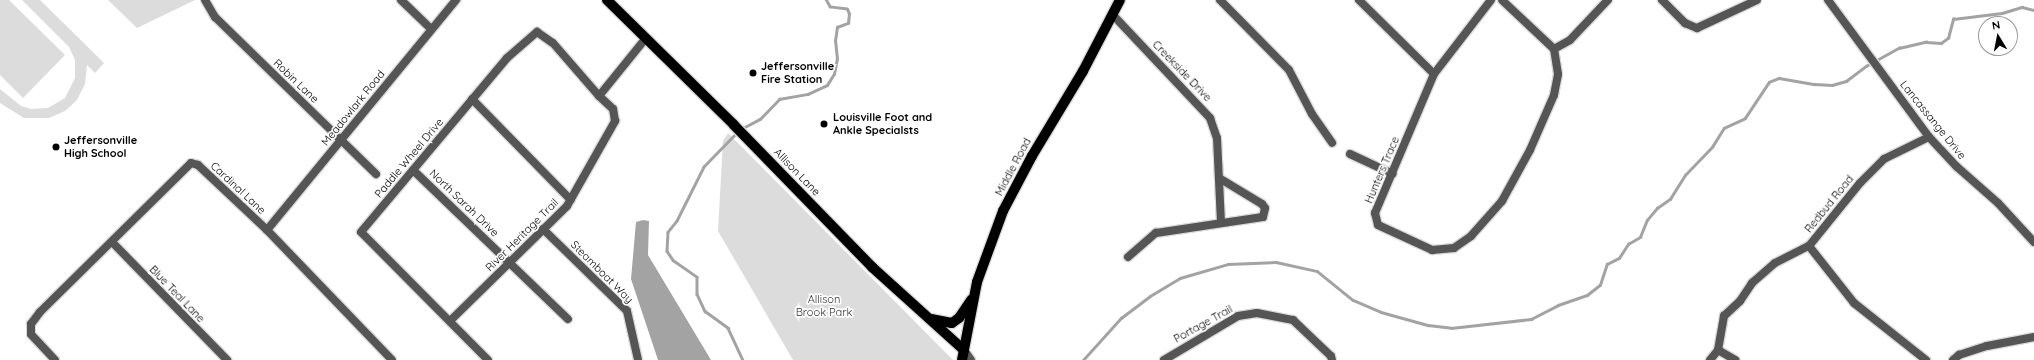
<!DOCTYPE html>
<style>
body{margin:0}
#map{position:relative;width:2034px;height:360px;overflow:hidden;background:#fff;font-family:Quicksand,sans-serif}
div>[style]{position:absolute}
[style*='--x']{left:calc(var(--x)*1px);top:calc(var(--y)*1px);width:calc(var(--w)*1px);rotate:calc(var(--a)*1deg)}
.green>*{inset:0;background:#dcdcdc}
.water>*{inset:0;background:#a3a3a3}
.stream>*{height:2.5px;margin:-1.25px;padding:0 1.25px;transform-origin:1.25px;border-radius:1.25px;background:#a3a3a3}
.roads{filter:drop-shadow(1px 0 #dbdbdb) drop-shadow(-1px 0 #dbdbdb) drop-shadow(0 1px #dbdbdb) drop-shadow(0 -1px #dbdbdb)}
.minor>*{height:8px;margin:-4px;padding:0 4px;transform-origin:4px;border-radius:4px;background:#555}
.major>*{height:10px;margin:-5px;padding:0 5px;transform-origin:5px;border-radius:5px;background:#000}
.dots>*{width:11px;height:11px;translate:-50% -50%;box-sizing:border-box;border:2px solid #fff;border-radius:50%}
span{translate:-50% -50%;white-space:nowrap;text-align:center;line-height:1.15;-webkit-text-stroke:3.5px #fff;paint-order:stroke}
.poi-label{font-size:11px;color:#000;font-weight:700}
.left{translate:0 -50%;text-align:left}
.street-label{font-size:11px;color:#000}
.park-label{font-size:11px;color:#333}
.north{position:absolute;left:1978px;top:16px;width:40px;height:40px;box-sizing:border-box;background:#fff;border:1px solid #999;border-radius:50%;rotate:350deg;font-size:11px;font-weight:700;line-height:16px;text-align:center;color:#000}
.north::after{content:'';display:block;margin:auto;width:14px;height:18px;background:#000;clip-path:polygon(50% 0,100% 100%,50% 72%,0 100%)}
</style>
<div id="map">
<div class="green">
<i style="clip-path:polygon(0 0,9px 0,65px 55px,23px 98px,0 75px)"></i>
<i style="clip-path:polygon(22px 0,40px 0,104px 63px,95px 73px,87px 65px,85px 84px,77px 100px,65px 111px,49px 118px,24px 118px,0 103px,0 89px,21px 106px,31px 109px,48px 108px,65px 98px,75px 78px,75px 60px,69px 47px)"></i>
<i style="clip-path:polygon(108px 0,195px 0,137px 28px)"></i>
<i style="clip-path:polygon(728px 133px,953px 360px,793px 360px,718px 231px,723px 141px)"></i>
</div>
<div class="water">
<i style="clip-path:polygon(643px 220px,649px 221px,648px 255px,711px 360px,658px 360px,631px 279px,636px 222px)"></i>
</div>
<div class="stream">
<i style="--x:741;--y:129;--w:21;--a:-28"></i>
<i style="--x:760;--y:119;--w:28;--a:-46"></i>
<i style="--x:779;--y:99;--w:29;--a:-10"></i>
<i style="--x:808;--y:94;--w:21;--a:-25"></i>
<i style="--x:827;--y:85;--w:13;--a:-58"></i>
<i style="--x:834;--y:74;--w:15;--a:-79"></i>
<i style="--x:837;--y:59;--w:18;--a:-96"></i>
<i style="--x:835;--y:41;--w:14;--a:-82"></i>
<i style="--x:837;--y:27;--w:12;--a:-20"></i>
<i style="--x:848;--y:23;--w:9;--a:-84"></i>
<i style="--x:849;--y:14;--w:5;--a:-112"></i>
<i style="--x:847;--y:9;--w:17;--a:-173"></i>
<i style="--x:830;--y:7;--w:8;--a:-120"></i>
<i style="--x:738;--y:132;--w:49;--a:134.2"></i>
<i style="--x:704;--y:167;--w:60;--a:116.6"></i>
<i style="--x:677;--y:221;--w:14;--a:129"></i>
<i style="--x:668;--y:232;--w:19;--a:93"></i>
<i style="--x:667;--y:251;--w:11;--a:56"></i>
<i style="--x:673;--y:260;--w:29;--a:35"></i>
<i style="--x:697;--y:277;--w:17;--a:90"></i>
<i style="--x:697;--y:294;--w:19;--a:65"></i>
<i style="--x:705;--y:311;--w:29;--a:36"></i>
<i style="--x:728;--y:328;--w:35;--a:65"></i>
<i style="--x:1083;--y:360;--w:57;--a:-47.9"></i>
<i style="--x:1121;--y:318;--w:36;--a:-37"></i>
<i style="--x:1150;--y:296;--w:35;--a:-31"></i>
<i style="--x:1180;--y:278;--w:50;--a:-16.3"></i>
<i style="--x:1228;--y:264;--w:48;--a:-2.4"></i>
<i style="--x:1276;--y:262;--w:42;--a:12.4"></i>
<i style="--x:1317;--y:271;--w:46;--a:38.9"></i>
<i style="--x:1353;--y:300;--w:30;--a:23"></i>
<i style="--x:1381;--y:312;--w:49;--a:15.5"></i>
<i style="--x:1428;--y:325;--w:23;--a:7"></i>
<i style="--x:1451;--y:328;--w:81;--a:-6.4"></i>
<i style="--x:1531;--y:319;--w:30;--a:-27"></i>
<i style="--x:1558;--y:305;--w:31;--a:-19"></i>
<i style="--x:1587;--y:295;--w:16;--a:-38"></i>
<i style="--x:1600;--y:285;--w:22;--a:-72"></i>
<i style="--x:1607;--y:264;--w:13;--a:-27"></i>
<i style="--x:1619;--y:258;--w:17;--a:-57"></i>
<i style="--x:1628;--y:244;--w:14;--a:-30"></i>
<i style="--x:1640;--y:237;--w:18;--a:-68"></i>
<i style="--x:1647;--y:220;--w:16;--a:-50"></i>
<i style="--x:1657;--y:208;--w:16;--a:-35"></i>
<i style="--x:1670;--y:199;--w:28;--a:-58"></i>
<i style="--x:1685;--y:175;--w:39;--a:-46"></i>
<i style="--x:1712;--y:147;--w:22;--a:-58"></i>
<i style="--x:1724;--y:128;--w:23;--a:-25"></i>
<i style="--x:1745;--y:118;--w:43;--a:-56.3"></i>
<i style="--x:1769;--y:82;--w:11;--a:-22"></i>
<i style="--x:1779;--y:78;--w:36;--a:10"></i>
<i style="--x:1814;--y:84;--w:18;--a:3"></i>
<i style="--x:1832;--y:85;--w:15;--a:-16"></i>
<i style="--x:1846;--y:81;--w:25;--a:-37"></i>
<i style="--x:1866;--y:66;--w:38;--a:-29"></i>
<i style="--x:1899;--y:48;--w:28;--a:-13"></i>
<i style="--x:1926;--y:42;--w:15;--a:4"></i>
<i style="--x:1941;--y:43;--w:9;--a:-36"></i>
<i style="--x:1948;--y:38;--w:20;--a:-75"></i>
<i style="--x:1953;--y:19;--w:49;--a:-7"></i>
<i style="--x:2002;--y:13;--w:21;--a:-17"></i>
<i style="--x:2022;--y:7;--w:12;--a:14"></i>
</div>
<div class="roads">
<div class="minor">
<i style="--x:205;--y:0;--w:20;--a:60"></i>
<i style="--x:215;--y:17;--w:225;--a:44.3"></i>
<i style="--x:401;--y:0;--w:42;--a:44"></i>
<i style="--x:1220;--y:0;--w:98;--a:45.4"></i>
<i style="--x:1289;--y:70;--w:50;--a:62.4"></i>
<i style="--x:1312;--y:114;--w:35;--a:55"></i>
<i style="--x:1359;--y:0;--w:105;--a:44.6"></i>
<i style="--x:1491;--y:0;--w:93;--a:127.6"></i>
<i style="--x:1434;--y:74;--w:151;--a:113"></i>
<i style="--x:1375;--y:213;--w:12;--a:76"></i>
<i style="--x:1378;--y:225;--w:60;--a:24.8"></i>
<i style="--x:1432;--y:250;--w:22;--a:-5"></i>
<i style="--x:1454;--y:248;--w:21;--a:-35"></i>
<i style="--x:1471;--y:236;--w:47;--a:-48.5"></i>
<i style="--x:1502;--y:201;--w:58;--a:-61.2"></i>
<i style="--x:1530;--y:150;--w:60;--a:-66.4"></i>
<i style="--x:1554;--y:95;--w:21;--a:-79"></i>
<i style="--x:1558;--y:74;--w:25;--a:-99"></i>
<i style="--x:1554;--y:49;--w:71;--a:-136.7"></i>
<i style="--x:1662;--y:0;--w:33;--a:45"></i>
<i style="--x:1685;--y:23;--w:13;--a:23"></i>
<i style="--x:1697;--y:28;--w:66;--a:-25"></i>
<i style="--x:1828;--y:0;--w:170;--a:53.6"></i>
<i style="--x:1929;--y:137;--w:40;--a:47"></i>
<i style="--x:1956;--y:166;--w:56;--a:41.4"></i>
<i style="--x:1998;--y:203;--w:53;--a:47.3"></i>
<i style="--x:1112;--y:14;--w:143;--a:46.7"></i>
<i style="--x:1210;--y:118;--w:21;--a:71"></i>
<i style="--x:1217;--y:138;--w:84;--a:87.3"></i>
<i style="--x:1554;--y:49;--w:18;--a:-29"></i>
<i style="--x:1570;--y:40;--w:55;--a:-46.5"></i>
<i style="--x:472;--y:99;--w:141;--a:45.6"></i>
<i style="--x:1350;--y:154;--w:47;--a:24.9"></i>
<i style="--x:413;--y:170;--w:215;--a:43.9"></i>
<i style="--x:543;--y:229;--w:117;--a:44.3"></i>
<i style="--x:627;--y:311;--w:50;--a:77.3"></i>
<i style="--x:267;--y:230;--w:298;--a:-50.6"></i>
<i style="--x:112;--y:242;--w:165;--a:45.7"></i>
<i style="--x:1809;--y:246;--w:73;--a:51.7"></i>
<i style="--x:1854;--y:303;--w:92;--a:38.4"></i>
<i style="--x:1128;--y:257;--w:37;--a:-41"></i>
<i style="--x:1156;--y:233;--w:108;--a:-8.5"></i>
<i style="--x:1263;--y:217;--w:9;--a:-77"></i>
<i style="--x:1265;--y:208;--w:5;--a:-127"></i>
<i style="--x:1262;--y:204;--w:50;--a:-148.8"></i>
<i style="--x:450;--y:321;--w:164;--a:-44.5"></i>
<i style="--x:567;--y:206;--w:98;--a:-60.5"></i>
<i style="--x:615;--y:121;--w:12;--a:-99"></i>
<i style="--x:613;--y:109;--w:19;--a:-137"></i>
<i style="--x:599;--y:96;--w:75;--a:-51"></i>
<i style="--x:964;--y:350;--w:12;--a:55"></i>
<i style="--x:1718;--y:350;--w:20;--a:30"></i>
<i style="--x:55;--y:360;--w:35;--a:-133"></i>
<i style="--x:31;--y:334;--w:10;--a:-90"></i>
<i style="--x:31;--y:324;--w:15;--a:-53"></i>
<i style="--x:40;--y:312;--w:212;--a:-44.6"></i>
<i style="--x:191;--y:163;--w:7;--a:16"></i>
<i style="--x:198;--y:165;--w:95;--a:43.3"></i>
<i style="--x:267;--y:230;--w:180;--a:46.1"></i>
<i style="--x:488;--y:360;--w:180;--a:-134.8"></i>
<i style="--x:361;--y:232;--w:227;--a:-50"></i>
<i style="--x:507;--y:58;--w:40;--a:-41"></i>
<i style="--x:537;--y:32;--w:19;--a:35"></i>
<i style="--x:553;--y:43;--w:70;--a:49"></i>
<i style="--x:1164;--y:360;--w:86;--a:-30.7"></i>
<i style="--x:1238;--y:316;--w:19;--a:-9"></i>
<i style="--x:1257;--y:313;--w:37;--a:11"></i>
<i style="--x:1293;--y:320;--w:52;--a:43.5"></i>
<i style="--x:1331;--y:356;--w:4;--a:76"></i>
<i style="--x:1710;--y:360;--w:13;--a:-51"></i>
<i style="--x:1718;--y:350;--w:35;--a:-80"></i>
<i style="--x:1724;--y:316;--w:22;--a:-43"></i>
<i style="--x:1740;--y:301;--w:22;--a:-56"></i>
<i style="--x:1752;--y:283;--w:30;--a:-41"></i>
<i style="--x:1775;--y:263;--w:38;--a:-27"></i>
<i style="--x:1809;--y:246;--w:81;--a:-51"></i>
<i style="--x:1860;--y:183;--w:34;--a:-45"></i>
<i style="--x:1884;--y:159;--w:50;--a:-26.1"></i>
<i style="--x:1953;--y:360;--w:8;--a:-40"></i>
<i style="--x:1959;--y:355;--w:29;--a:-18"></i>
<i style="--x:1987;--y:346;--w:48;--a:-10.8"></i>
</div>
<div class="major">
<i style="--x:607;--y:0;--w:178;--a:44.5"></i>
<i style="--x:734;--y:125;--w:198;--a:45.8"></i>
<i style="--x:872;--y:267;--w:124;--a:42.1"></i>
<i style="--x:931;--y:319;--w:21;--a:11"></i>
<i style="--x:952;--y:323;--w:9;--a:-36"></i>
<i style="--x:959;--y:318;--w:22;--a:-56"></i>
<i style="--x:962;--y:360;--w:79;--a:-79.1"></i>
<i style="--x:977;--y:282;--w:76;--a:-69.9"></i>
<i style="--x:1003;--y:211;--w:62;--a:-62.2"></i>
<i style="--x:1032;--y:156;--w:99;--a:-59"></i>
<i style="--x:1083;--y:71;--w:80;--a:-62.5"></i>
</div>
</div>
<div class="dots">
<i style="left:753px;top:73px;background:#000"></i>
<i style="left:824px;top:124px;background:#000"></i>
<i style="left:56px;top:147px;background:#000"></i>
</div>
<div class="poi-label">
<span class="left" style="left:761px;top:73px">Jeffersonville<br>Fire Station</span>
<span class="left" style="left:833px;top:124px">Louisville Foot and<br>Ankle Specialsts</span>
<span class="left" style="left:64px;top:147px">Jeffersonville<br>High School</span>
</div>
<div class="street-label">
<span style="left:1182px;top:71px;rotate:46deg">Creekside Drive</span>
<span style="left:296px;top:81px;rotate:44deg">Robin Lane</span>
<span style="left:353px;top:108px;rotate:-51deg">Meadowlark Road</span>
<span style="left:1933px;top:120px;rotate:51deg">Lancassange Drive</span>
<span style="left:409px;top:158px;rotate:-50deg">Paddle Wheel Drive</span>
<span style="left:1013px;top:167px;rotate:-62deg">Middle Road</span>
<span style="left:1382px;top:170px;rotate:-67deg">Hunters Trace</span>
<span style="left:797px;top:172px;rotate:46deg">Allison Lane</span>
<span style="left:238px;top:188px;rotate:43deg">Cardinal Lane</span>
<span style="left:464px;top:203px;rotate:44deg">North Sarah Drive</span>
<span style="left:1829px;top:204px;rotate:-51deg">Redbud Road</span>
<span style="left:522px;top:235px;rotate:-45deg">River Heritage Trail</span>
<span style="left:602px;top:272px;rotate:45deg">Steamboat Way</span>
<span style="left:177px;top:294px;rotate:46deg">Blue Teal Lane</span>
<span style="left:1203px;top:324px;rotate:-29deg">Portage Trail</span>
</div>
<div class="park-label">
<span style="left:824px;top:306px">Allison<br>Brook Park</span>
</div>
<div class="north">N</div>
</div>
